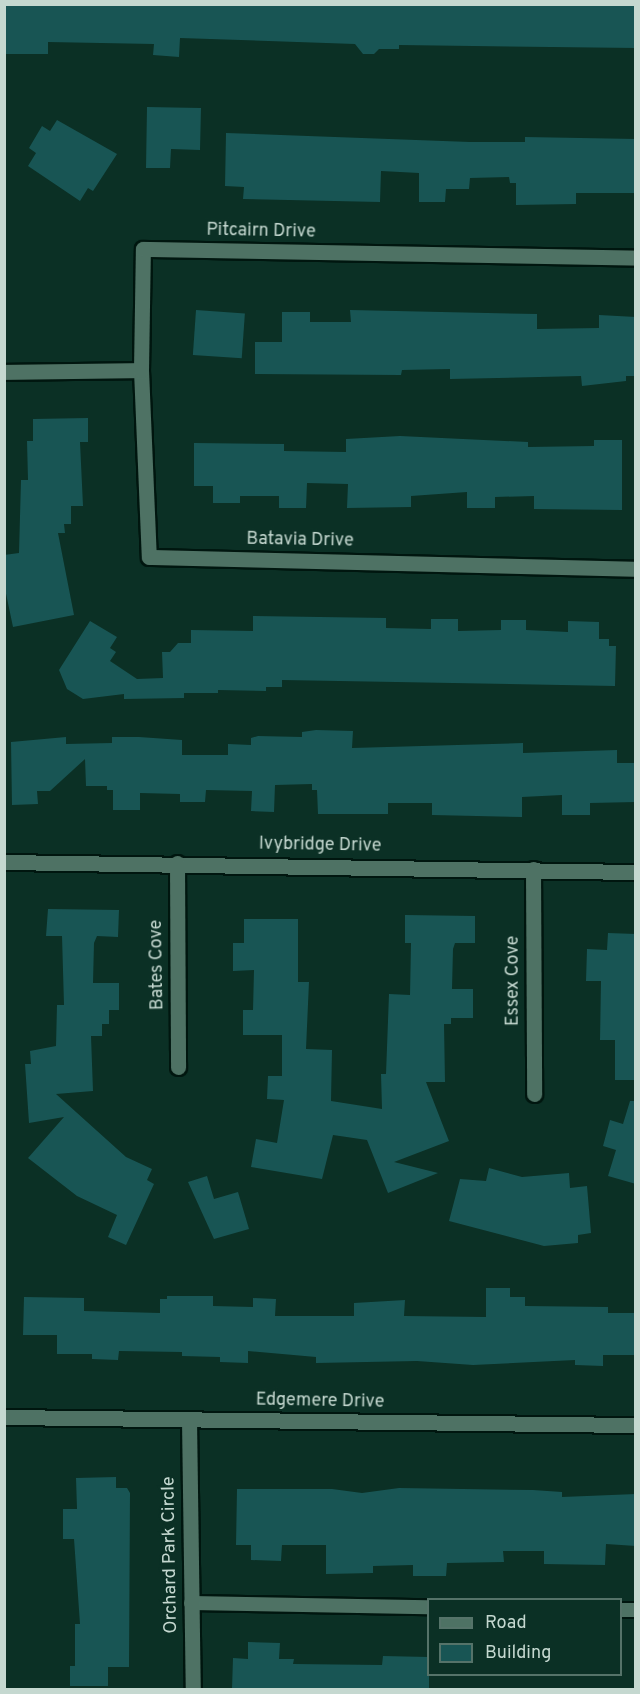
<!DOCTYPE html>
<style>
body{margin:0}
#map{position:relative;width:640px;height:1694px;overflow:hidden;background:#0b3025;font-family:Overpass,sans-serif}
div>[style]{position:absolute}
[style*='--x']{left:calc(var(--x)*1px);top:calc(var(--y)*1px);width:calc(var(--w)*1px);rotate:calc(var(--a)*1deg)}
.building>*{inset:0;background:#185554;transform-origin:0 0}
.roads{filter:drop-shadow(2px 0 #00160f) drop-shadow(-2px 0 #00160f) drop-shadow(0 2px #00160f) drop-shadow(0 -2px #00160f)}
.lane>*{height:14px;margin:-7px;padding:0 7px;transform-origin:7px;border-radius:7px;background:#4e7264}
.street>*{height:15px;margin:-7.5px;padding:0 7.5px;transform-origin:7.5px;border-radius:7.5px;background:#4e7264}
.secondary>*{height:15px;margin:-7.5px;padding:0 7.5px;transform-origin:7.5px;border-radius:7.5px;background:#4e7264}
span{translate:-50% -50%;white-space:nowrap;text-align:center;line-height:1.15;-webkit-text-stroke:4.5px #0b3025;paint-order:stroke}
.street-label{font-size:18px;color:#c5d8d0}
.frame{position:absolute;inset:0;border:6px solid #c5d8d0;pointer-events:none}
.legend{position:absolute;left:427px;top:1598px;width:195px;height:78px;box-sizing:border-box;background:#0b3025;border:2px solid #557369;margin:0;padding:8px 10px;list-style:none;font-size:18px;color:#c5d8d0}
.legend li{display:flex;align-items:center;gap:12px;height:30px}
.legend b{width:30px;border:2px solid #557369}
</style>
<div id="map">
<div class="building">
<i style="clip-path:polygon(4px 4px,636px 4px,636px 48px,399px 45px,399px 49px,379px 49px,374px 54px,363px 54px,355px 44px,180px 38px,179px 57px,153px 55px,154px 44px,48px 42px,48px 54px,4px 54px)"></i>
<i style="clip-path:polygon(147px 107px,201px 108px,200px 150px,171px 149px,170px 168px,146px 168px)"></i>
<i style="clip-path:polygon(57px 120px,117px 154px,93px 191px,88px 188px,80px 201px,28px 166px,36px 153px,29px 148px,42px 126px,50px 131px)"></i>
<i style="clip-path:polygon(226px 133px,470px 142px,525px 142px,525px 137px,636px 139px,636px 193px,576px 193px,576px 204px,516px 205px,516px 183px,510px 183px,509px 177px,470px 178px,469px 189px,446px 189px,445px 202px,419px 202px,419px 173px,381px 171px,380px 202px,243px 199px,244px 187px,225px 186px)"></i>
<i style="left:196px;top:310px;width:49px;height:45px;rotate:4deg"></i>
<i style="clip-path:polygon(350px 310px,537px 314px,537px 329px,599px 328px,599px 315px,636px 317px,636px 376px,626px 376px,626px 381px,582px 386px,581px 376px,450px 379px,450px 369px,402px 370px,401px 375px,255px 374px,255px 342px,282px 342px,282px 312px,310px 312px,310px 322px,351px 322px)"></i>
<i style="clip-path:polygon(88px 418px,88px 442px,80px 442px,83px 506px,71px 506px,71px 524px,64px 524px,65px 533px,58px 533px,74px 615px,13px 627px,4px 584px,4px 555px,19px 553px,21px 480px,28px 480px,27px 441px,33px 441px,33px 419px)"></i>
<i style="clip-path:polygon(400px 436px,528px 442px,528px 447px,594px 446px,594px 440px,622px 440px,622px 510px,534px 509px,534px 496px,495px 497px,495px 508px,467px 508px,467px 492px,411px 496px,411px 507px,347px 508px,348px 484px,307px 483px,306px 508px,279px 508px,279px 496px,240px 496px,240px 503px,213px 503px,213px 486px,194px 486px,194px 443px,284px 444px,284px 451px,346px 452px,346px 439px)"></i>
<i style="clip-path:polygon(253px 616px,386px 618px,386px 628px,431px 629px,431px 619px,458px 619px,458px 631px,501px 630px,501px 620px,526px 620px,526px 630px,568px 632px,568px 621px,599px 622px,599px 639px,609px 639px,609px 646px,616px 646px,615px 686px,282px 680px,282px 687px,266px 687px,266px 691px,218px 690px,218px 693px,184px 693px,184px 698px,124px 699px,124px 694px,83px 699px,67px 689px,59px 670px,90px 621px,117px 637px,110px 648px,116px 652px,110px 661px,137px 679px,163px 678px,162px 652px,170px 652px,178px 643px,191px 643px,191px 630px,253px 631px)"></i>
<i style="clip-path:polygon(316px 730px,353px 731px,352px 748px,523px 743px,523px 753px,617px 750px,617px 763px,636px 763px,636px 802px,590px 803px,590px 815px,562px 815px,562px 795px,522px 797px,522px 817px,432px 815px,432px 803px,388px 803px,388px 814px,318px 814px,317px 790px,312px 790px,312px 784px,275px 785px,274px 812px,251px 811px,252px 791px,206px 790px,205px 802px,180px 802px,180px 794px,140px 793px,140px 810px,113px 810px,113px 790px,107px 790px,107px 786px,86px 786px,85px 759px,50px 791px,37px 791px,38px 804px,12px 805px,11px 742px,66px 737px,66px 744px,112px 743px,112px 737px,139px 737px,182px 740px,182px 755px,228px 755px,228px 744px,251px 745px,251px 738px,258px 736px,302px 737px,302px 732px)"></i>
<i style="clip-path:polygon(48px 909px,119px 910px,118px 937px,97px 936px,94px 943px,93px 983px,119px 983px,119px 1010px,109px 1010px,109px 1024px,102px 1024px,102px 1036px,91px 1036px,93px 1091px,56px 1094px,126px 1157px,152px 1169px,147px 1180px,154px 1184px,126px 1245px,108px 1237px,117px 1215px,77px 1196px,28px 1158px,64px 1117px,29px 1123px,25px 1064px,31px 1064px,30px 1051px,56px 1046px,57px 1005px,64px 1005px,62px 936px,46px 936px)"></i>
<i style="clip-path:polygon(405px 915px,475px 916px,475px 943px,455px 943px,453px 949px,452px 989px,473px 989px,473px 1018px,451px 1018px,451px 1024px,444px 1024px,445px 1082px,426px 1082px,449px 1141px,394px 1162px,438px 1173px,388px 1193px,367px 1140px,333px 1135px,322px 1179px,251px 1167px,256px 1139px,277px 1143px,284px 1100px,267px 1099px,268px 1076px,282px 1076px,282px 1035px,243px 1035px,243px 1010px,253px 1010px,254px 970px,233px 971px,233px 943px,244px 943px,244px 919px,298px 919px,298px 982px,309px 982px,306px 1049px,332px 1050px,331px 1101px,382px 1109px,381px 1074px,386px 1074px,389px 994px,410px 995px,411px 943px,405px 943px)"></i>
<i style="clip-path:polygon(608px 933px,636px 934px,636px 1080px,615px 1080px,615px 1040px,600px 1040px,601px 981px,586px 981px,587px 949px,607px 950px)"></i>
<i style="clip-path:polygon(630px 1101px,636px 1101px,636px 1184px,608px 1176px,616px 1150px,603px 1146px,610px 1120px,623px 1124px)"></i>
<i style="clip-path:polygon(489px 1168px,522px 1177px,569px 1173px,570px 1188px,587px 1186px,591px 1233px,578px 1235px,578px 1243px,544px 1246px,449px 1221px,460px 1179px,486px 1181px)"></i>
<i style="clip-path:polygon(207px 1176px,214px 1199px,238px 1192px,249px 1229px,214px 1239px,188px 1182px)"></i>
<i style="clip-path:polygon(486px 1288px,510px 1288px,510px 1297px,525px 1297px,525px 1306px,608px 1307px,608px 1313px,636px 1313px,636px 1355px,603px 1355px,603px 1366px,575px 1365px,575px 1360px,473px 1365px,417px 1361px,316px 1363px,316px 1357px,248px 1351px,248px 1363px,220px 1362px,220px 1357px,182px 1356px,182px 1352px,119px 1351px,118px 1360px,92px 1359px,92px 1354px,57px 1354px,57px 1335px,23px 1335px,24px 1297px,84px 1298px,84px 1311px,160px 1313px,160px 1299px,167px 1299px,167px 1296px,213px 1296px,213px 1306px,253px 1307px,253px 1298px,276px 1299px,275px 1316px,354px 1316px,354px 1303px,405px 1300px,404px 1316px,486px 1317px)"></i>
<i style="clip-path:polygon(116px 1477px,116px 1488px,127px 1488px,130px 1493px,129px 1667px,108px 1667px,108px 1686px,70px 1686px,70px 1666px,75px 1666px,75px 1624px,80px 1624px,74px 1539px,63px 1539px,63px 1509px,77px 1509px,76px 1478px)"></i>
<i style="clip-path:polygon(399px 1488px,533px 1490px,562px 1492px,562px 1497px,636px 1494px,636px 1546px,606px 1544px,605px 1565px,544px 1564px,544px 1551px,503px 1551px,504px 1562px,447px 1563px,446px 1576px,413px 1576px,413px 1565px,373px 1566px,373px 1573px,326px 1574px,326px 1545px,282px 1545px,281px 1561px,251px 1560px,251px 1545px,236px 1545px,237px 1489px,332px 1489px,362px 1493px)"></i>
<i style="clip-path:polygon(248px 1642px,280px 1643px,279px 1659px,294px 1659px,293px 1664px,382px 1665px,383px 1656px,429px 1657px,429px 1689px,232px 1689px,233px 1658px,248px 1659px)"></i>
</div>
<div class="roads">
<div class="lane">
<i style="--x:191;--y:1603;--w:237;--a:1"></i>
<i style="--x:620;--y:1610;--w:16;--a:0"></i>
</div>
<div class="street">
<i style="--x:141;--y:370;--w:187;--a:87.6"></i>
<i style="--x:149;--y:557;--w:487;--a:1.4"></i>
<i style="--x:4;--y:372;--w:137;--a:-0.8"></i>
<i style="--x:141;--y:370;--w:121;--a:-89.1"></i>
<i style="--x:143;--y:249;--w:493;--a:1"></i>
<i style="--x:4;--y:862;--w:632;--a:0.91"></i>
<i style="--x:177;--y:863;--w:204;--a:89.7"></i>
<i style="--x:533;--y:869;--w:225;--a:89.7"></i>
<i style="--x:189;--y:1419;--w:271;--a:89.2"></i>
</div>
<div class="secondary">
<i style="--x:4;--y:1417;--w:632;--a:0.73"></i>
</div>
</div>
<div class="street-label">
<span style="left:261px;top:232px;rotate:1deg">Pitcairn Drive</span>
<span style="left:300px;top:541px;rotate:1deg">Batavia Drive</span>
<span style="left:320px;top:846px;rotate:1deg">Ivybridge Drive</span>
<span style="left:158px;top:965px;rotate:-91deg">Bates Cove</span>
<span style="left:514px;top:981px;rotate:-90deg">Essex Cove</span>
<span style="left:320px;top:1402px;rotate:1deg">Edgemere Drive</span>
<span style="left:171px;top:1555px;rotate:-91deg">Orchard Park Circle</span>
</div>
<div class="frame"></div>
<ul class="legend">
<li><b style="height:8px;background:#4e7264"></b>Road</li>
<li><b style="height:16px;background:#185554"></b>Building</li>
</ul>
</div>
